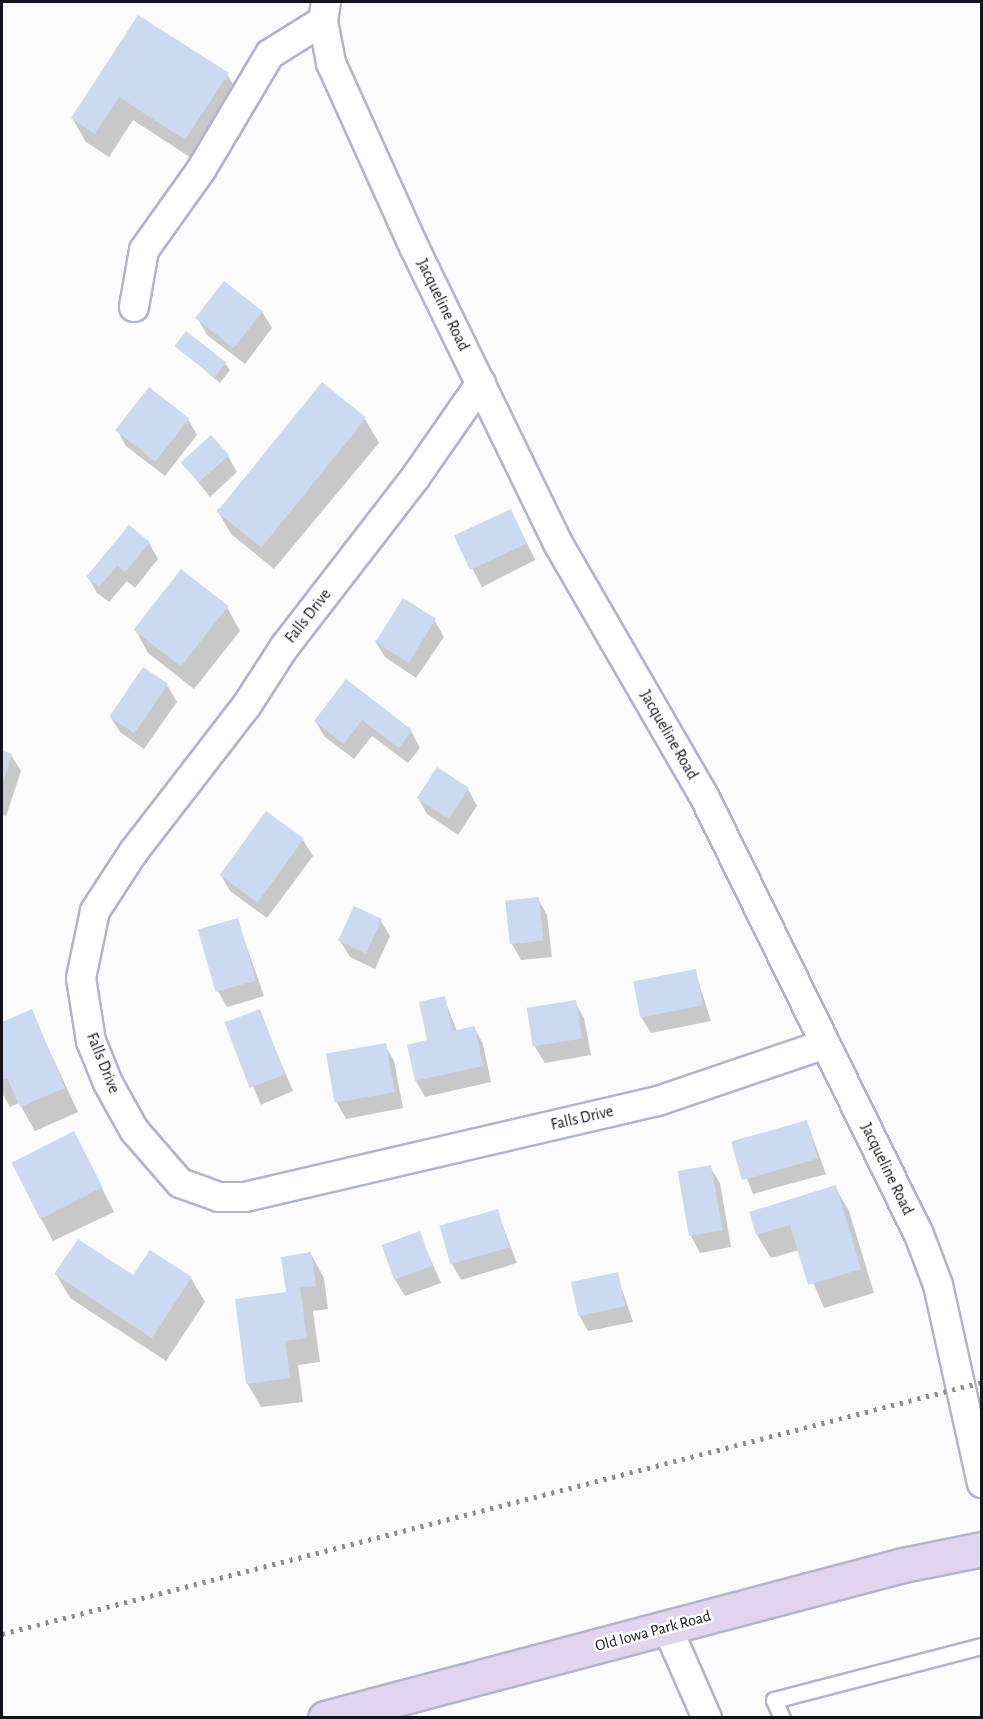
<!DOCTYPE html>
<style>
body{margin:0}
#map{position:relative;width:983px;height:1719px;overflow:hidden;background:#fbfbfb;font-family:"Alegreya Sans",sans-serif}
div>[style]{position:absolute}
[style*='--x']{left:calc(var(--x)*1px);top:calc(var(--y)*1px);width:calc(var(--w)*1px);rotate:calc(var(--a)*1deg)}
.shadow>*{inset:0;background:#0003;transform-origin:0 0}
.building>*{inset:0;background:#cbdaf1;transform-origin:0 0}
.roads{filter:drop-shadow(2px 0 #b2b3cd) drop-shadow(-2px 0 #b2b3cd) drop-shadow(0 2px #b2b3cd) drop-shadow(0 -2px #b2b3cd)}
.service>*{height:15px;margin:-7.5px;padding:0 7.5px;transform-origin:7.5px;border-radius:7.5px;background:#fff}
.minor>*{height:28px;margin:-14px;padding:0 14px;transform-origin:14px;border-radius:14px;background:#fff}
.secondary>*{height:33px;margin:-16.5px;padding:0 16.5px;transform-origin:16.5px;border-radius:16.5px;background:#e1d4ee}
.rail>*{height:4.5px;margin-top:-2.25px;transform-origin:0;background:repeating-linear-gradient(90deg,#8a8a8f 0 3px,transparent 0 9px)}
span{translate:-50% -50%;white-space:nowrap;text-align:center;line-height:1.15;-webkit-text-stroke:5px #fff;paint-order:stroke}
.street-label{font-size:16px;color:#12131c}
.frame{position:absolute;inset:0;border:3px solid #12131c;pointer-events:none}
</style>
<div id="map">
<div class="shadow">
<i style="clip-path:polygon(139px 17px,227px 74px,241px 98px,199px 163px,133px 120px,109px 157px,86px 142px,72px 118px)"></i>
<i style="clip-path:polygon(225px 284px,262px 312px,272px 328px,245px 364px,207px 335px,198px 319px)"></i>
<i style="clip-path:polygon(176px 346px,225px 363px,230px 370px,220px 383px)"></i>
<i style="clip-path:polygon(150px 389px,188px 419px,197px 435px,165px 476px,126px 446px,117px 430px)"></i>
<i style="clip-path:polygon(365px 419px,379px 443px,274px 569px,231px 534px,217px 510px)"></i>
<i style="clip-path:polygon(228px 456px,237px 472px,210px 497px,183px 463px)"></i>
<i style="left:510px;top:510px;width:56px;height:60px;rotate:63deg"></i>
<i style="clip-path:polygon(149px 543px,158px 559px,135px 588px,127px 581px,109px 602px,97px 593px,88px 577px)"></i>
<i style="clip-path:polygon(227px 607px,240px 631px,194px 689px,148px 653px,135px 629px)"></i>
<i style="clip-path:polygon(435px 621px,444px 637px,416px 678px,385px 657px,375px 641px)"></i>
<i style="clip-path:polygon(143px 669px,167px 685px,177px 702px,144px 749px,120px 732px,110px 716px)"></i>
<i style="clip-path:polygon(346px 682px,411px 731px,420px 748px,408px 763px,372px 736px,354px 759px,325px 737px,315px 721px)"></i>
<i style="clip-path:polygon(2px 752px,11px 755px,21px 771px,6px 816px,2px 815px)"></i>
<i style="clip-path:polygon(468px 789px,477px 806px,458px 835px,427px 814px,418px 798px)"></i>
<i style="clip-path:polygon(303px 840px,313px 856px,267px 918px,230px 891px,221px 875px)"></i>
<i style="clip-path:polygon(538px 899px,547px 915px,552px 957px,521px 960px,512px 944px)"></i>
<i style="clip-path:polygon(237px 919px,264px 996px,227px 1007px,218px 991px)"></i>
<i style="clip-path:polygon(380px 920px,390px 936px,375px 969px,350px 957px,340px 941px)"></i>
<i style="clip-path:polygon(695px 971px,711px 1021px,651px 1033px,641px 1017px)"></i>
<i style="clip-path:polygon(444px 998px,457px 1031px,474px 1027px,483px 1044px,491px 1082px,425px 1097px,416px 1081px)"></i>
<i style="clip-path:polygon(575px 1002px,584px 1018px,591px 1055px,545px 1063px,535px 1047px)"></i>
<i style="clip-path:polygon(31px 1011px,78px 1112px,35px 1131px,19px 1103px,10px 1107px,2px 1093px,2px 1024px)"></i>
<i style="left:259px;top:1011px;width:87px;height:35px;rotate:67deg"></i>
<i style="clip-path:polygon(385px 1045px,394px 1061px,403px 1108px,346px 1119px,337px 1103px)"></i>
<i style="clip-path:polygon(807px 1122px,826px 1174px,753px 1194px,733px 1141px)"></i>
<i style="clip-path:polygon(74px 1133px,114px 1212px,53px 1241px,40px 1217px)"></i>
<i style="clip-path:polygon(710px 1167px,720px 1183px,731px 1247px,700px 1253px,691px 1236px)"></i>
<i style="clip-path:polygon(835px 1187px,849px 1211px,874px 1293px,824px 1308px,799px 1250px,771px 1258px,757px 1235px)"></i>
<i style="clip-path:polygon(497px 1211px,517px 1263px,461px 1280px,452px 1264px)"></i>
<i style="clip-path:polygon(419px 1233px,441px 1283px,405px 1296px,395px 1280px)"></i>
<i style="clip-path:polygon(311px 1254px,324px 1278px,328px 1309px,313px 1311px,320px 1362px,298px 1365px,303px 1402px,261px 1407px,247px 1383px)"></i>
<i style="clip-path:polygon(56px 1274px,191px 1278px,205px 1302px,166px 1361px,70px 1298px)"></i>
<i style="clip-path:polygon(617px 1274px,633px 1322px,588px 1331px,579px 1315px)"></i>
</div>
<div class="building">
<i style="clip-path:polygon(138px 15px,229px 73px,185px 140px,119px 97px,95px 134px,71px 118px)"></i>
<i style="left:224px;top:281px;width:49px;height:47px;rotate:38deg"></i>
<i style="left:186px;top:331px;width:51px;height:19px;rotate:38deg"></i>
<i style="left:322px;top:382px;width:57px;height:167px;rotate:39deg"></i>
<i style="left:149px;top:387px;width:51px;height:55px;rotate:38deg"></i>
<i style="left:211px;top:435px;width:27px;height:41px;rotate:48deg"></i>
<i style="left:511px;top:509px;width:38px;height:63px;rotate:65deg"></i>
<i style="clip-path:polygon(129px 525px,150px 542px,125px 572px,117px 566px,99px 587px,86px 577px)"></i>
<i style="left:181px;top:569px;width:60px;height:77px;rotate:38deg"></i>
<i style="left:403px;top:598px;width:39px;height:52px;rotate:32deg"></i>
<i style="left:143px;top:667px;width:30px;height:60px;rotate:34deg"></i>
<i style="clip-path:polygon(346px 679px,412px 730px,399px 748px,362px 720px,344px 744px,314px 721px)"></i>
<i style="clip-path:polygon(2px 750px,12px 754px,2px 786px)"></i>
<i style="left:437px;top:767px;width:38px;height:37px;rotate:33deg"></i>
<i style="left:266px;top:811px;width:47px;height:79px;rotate:36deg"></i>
<i style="left:539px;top:897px;width:44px;height:34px;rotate:84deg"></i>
<i style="left:354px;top:906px;width:31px;height:38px;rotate:25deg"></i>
<i style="left:238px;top:918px;width:65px;height:42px;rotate:74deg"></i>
<i style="left:696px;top:969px;width:37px;height:64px;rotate:79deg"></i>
<i style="clip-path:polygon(445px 996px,452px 1031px,475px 1026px,483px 1066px,415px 1081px,407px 1045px,427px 1040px,419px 1002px)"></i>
<i style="left:576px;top:1000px;width:39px;height:50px;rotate:81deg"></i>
<i style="clip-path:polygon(32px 1009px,65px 1088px,20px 1107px,7px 1078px,2px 1080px,2px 1022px)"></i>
<i style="left:260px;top:1009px;width:70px;height:38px;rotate:69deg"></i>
<i style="left:386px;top:1043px;width:50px;height:61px;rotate:80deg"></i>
<i style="left:807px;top:1120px;width:40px;height:79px;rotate:74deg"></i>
<i style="left:74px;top:1131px;width:63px;height:70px;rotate:63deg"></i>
<i style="left:711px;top:1165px;width:66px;height:34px;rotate:80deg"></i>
<i style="clip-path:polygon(836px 1185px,861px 1269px,808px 1285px,790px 1225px,756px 1235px,749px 1212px)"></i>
<i style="left:498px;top:1209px;width:40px;height:61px;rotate:74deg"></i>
<i style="left:420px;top:1231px;width:37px;height:41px;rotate:70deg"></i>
<i style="clip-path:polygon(78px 1239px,133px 1275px,150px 1250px,192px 1277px,152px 1338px,54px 1274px)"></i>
<i style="clip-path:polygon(311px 1252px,316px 1286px,300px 1287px,307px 1338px,285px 1341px,290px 1378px,246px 1384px,235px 1299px,286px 1292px,281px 1257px)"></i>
<i style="left:618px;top:1272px;width:35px;height:48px;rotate:78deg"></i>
</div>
<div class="roads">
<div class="service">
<i style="--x:782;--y:1718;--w:20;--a:-114"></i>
<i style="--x:774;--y:1700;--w:215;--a:-14.6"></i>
</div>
<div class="minor">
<i style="--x:326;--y:2;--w:19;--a:99"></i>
<i style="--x:323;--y:21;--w:43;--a:79.2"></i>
<i style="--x:331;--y:63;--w:204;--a:65.7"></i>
<i style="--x:415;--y:249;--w:329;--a:64.1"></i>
<i style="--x:559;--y:545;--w:290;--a:60"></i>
<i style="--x:704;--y:796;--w:486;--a:63.9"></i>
<i style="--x:918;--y:1232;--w:57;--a:69.3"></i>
<i style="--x:938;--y:1285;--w:203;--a:77.5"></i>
<i style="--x:134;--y:307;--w:58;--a:-80"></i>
<i style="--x:144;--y:250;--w:98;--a:-54.5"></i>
<i style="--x:201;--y:170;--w:135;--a:-59.3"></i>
<i style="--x:270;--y:54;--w:62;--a:-31.9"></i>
<i style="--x:481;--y:383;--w:116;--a:124.8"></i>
<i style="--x:415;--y:478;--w:212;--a:127.7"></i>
<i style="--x:285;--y:646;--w:70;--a:122.8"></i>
<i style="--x:247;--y:705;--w:185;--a:127.7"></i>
<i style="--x:134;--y:851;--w:72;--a:123"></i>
<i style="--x:95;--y:911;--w:68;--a:101.8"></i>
<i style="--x:81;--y:978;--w:64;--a:81"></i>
<i style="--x:91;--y:1041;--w:45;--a:68"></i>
<i style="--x:108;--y:1083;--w:54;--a:61"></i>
<i style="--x:134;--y:1130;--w:70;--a:49"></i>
<i style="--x:180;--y:1183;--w:41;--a:19.7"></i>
<i style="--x:219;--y:1197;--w:26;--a:0"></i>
<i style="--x:245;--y:1197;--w:424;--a:-13.1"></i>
<i style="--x:658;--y:1101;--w:176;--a:-18.8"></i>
<i style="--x:667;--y:1627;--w:99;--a:66.3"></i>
</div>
<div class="secondary">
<i style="--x:325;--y:1718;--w:598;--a:-14.83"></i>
<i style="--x:903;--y:1565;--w:81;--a:-11.4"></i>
</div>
</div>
<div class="rail">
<i style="--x:2;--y:1634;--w:1012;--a:-14.42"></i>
</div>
<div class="street-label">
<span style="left:443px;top:305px;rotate:64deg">Jacqueline Road</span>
<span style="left:308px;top:616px;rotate:-52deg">Falls Drive</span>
<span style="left:669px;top:735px;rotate:60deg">Jacqueline Road</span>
<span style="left:103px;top:1063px;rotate:68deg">Falls Drive</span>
<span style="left:582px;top:1118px;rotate:-13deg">Falls Drive</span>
<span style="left:887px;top:1169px;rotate:64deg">Jacqueline Road</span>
<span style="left:653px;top:1631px;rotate:-15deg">Old Iowa Park Road</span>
</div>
<div class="frame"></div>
</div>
